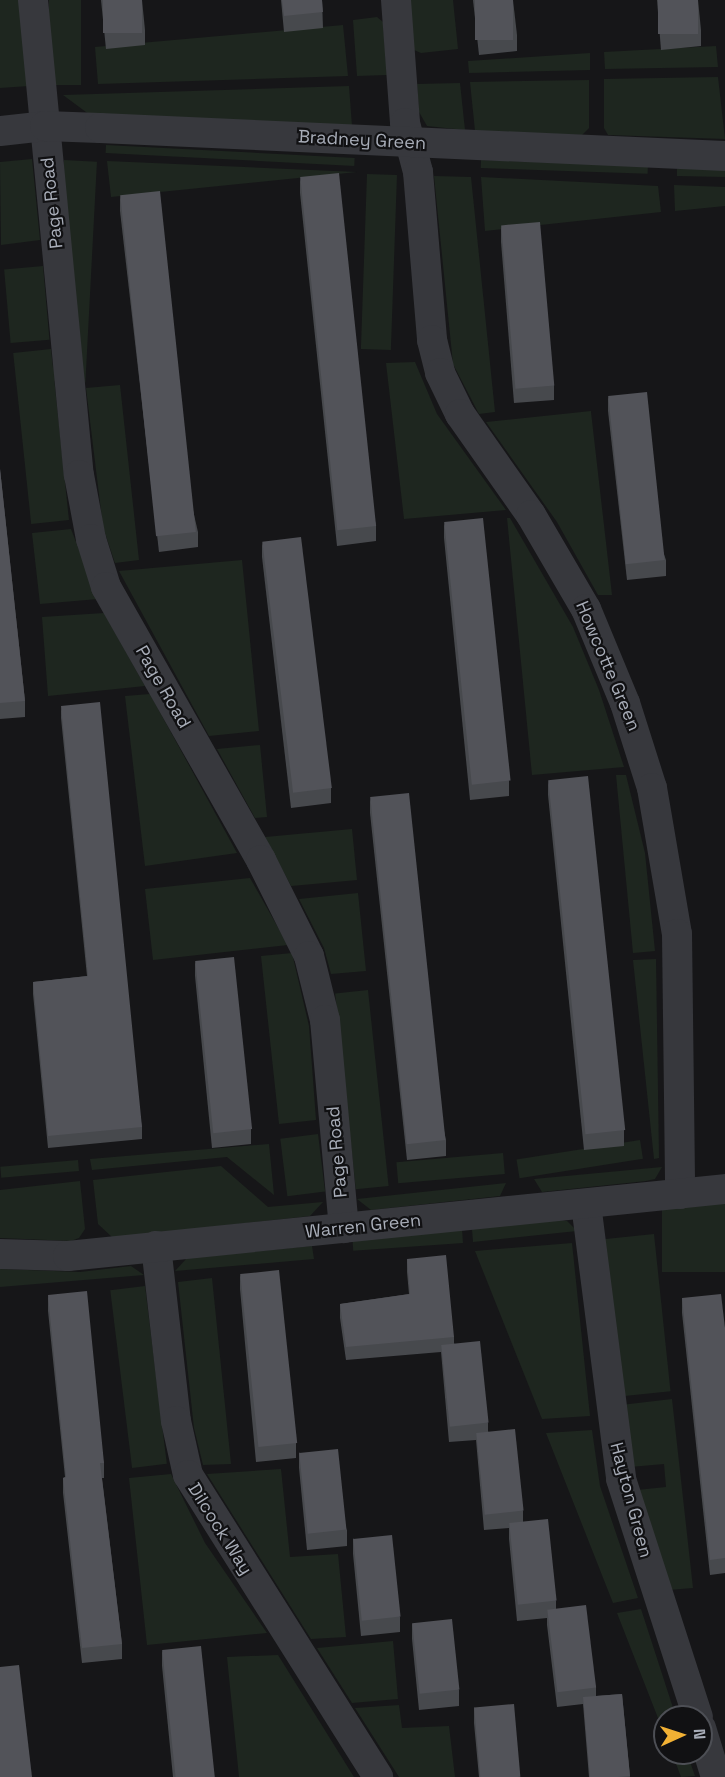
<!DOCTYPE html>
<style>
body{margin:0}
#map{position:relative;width:725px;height:1777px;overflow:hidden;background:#161618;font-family:"Space Grotesk",sans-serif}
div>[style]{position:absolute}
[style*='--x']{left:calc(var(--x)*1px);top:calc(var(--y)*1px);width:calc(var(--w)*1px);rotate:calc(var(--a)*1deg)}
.green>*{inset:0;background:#1e261f;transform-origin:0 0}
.street>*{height:30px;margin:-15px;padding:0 15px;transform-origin:15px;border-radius:15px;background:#37383d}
.wall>*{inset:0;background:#47494d}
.building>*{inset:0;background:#525359;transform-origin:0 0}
span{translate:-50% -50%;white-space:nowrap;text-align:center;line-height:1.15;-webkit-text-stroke:4.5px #111113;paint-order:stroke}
.street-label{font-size:18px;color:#a8adb8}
.north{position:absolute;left:653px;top:1705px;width:60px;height:60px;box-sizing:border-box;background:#111113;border:2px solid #4d4f55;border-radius:50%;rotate:87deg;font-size:16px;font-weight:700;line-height:24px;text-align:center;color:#a8adb8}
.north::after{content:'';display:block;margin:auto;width:21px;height:27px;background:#f2b134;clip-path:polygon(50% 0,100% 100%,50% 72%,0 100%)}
</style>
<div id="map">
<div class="green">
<i style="clip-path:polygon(0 0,20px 0,29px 86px,0 88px)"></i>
<i style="left:49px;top:0;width:32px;height:85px"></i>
<i style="clip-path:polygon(410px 0,453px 0,458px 49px,421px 53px,414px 50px)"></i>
<i style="clip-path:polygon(377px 17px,383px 22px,387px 75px,357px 76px,353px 20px)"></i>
<i style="clip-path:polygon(343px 25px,348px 76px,98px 84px,95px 47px)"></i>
<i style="clip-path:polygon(716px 46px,718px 67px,605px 69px,604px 52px)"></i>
<i style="clip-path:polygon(590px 53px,590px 70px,469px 73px,468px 61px)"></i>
<i style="clip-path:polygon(718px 77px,725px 139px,608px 135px,604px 128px,604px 79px)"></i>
<i style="clip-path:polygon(589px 80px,589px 128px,582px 135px,475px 131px,470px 82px)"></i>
<i style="clip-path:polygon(460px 83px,465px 130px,427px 126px,419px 112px,417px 84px)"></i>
<i style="clip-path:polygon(349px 86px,352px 126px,90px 115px,63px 95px)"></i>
<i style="left:106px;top:145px;width:249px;height:8px;rotate:3deg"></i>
<i style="clip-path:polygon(32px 159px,40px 240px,1px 245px,0 162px)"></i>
<i style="left:64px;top:160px;width:33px;height:221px;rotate:3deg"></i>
<i style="left:481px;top:160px;width:167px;height:8px;rotate:2deg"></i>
<i style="clip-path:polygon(107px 161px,357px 172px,111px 197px)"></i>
<i style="clip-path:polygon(682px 166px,725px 169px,725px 177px,677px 176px,677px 169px)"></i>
<i style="left:367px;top:174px;width:30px;height:175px;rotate:2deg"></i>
<i style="clip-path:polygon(434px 176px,471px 177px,495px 412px,479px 414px,453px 364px)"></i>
<i style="clip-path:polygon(481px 177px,658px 186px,661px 212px,485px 231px)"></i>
<i style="clip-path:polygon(674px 185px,725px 187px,725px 206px,675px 211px)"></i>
<i style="left:43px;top:266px;width:74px;height:39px;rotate:85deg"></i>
<i style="left:51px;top:349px;width:172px;height:38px;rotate:84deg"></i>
<i style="clip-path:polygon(415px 362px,437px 414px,506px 510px,404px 519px,386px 363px)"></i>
<i style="clip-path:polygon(120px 385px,139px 560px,115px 563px,103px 527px,86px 388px)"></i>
<i style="clip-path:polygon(591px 411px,591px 412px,612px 595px,598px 595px,557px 522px,486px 422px)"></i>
<i style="clip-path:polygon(507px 518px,510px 518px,573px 627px,599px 690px,624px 767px,532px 775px)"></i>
<i style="clip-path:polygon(71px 529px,98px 599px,40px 604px,32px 533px)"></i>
<i style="clip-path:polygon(242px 560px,259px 731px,209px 736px,119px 571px)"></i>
<i style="clip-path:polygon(104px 613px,145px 686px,48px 696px,42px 617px)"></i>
<i style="clip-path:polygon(150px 694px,237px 853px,145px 866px,125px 696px)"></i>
<i style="clip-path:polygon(260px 745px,267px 817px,255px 818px,217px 749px)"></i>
<i style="clip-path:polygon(616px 775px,626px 775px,645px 853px,655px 951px,633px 953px)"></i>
<i style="clip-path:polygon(352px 829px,357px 880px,291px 886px,265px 837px)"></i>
<i style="clip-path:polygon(250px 878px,288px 945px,153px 960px,145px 889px)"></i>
<i style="clip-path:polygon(358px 893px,366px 971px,331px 974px,324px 948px,299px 899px)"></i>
<i style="clip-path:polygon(292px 953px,309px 1026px,316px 1120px,279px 1124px,261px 956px)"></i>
<i style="clip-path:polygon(656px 959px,659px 1158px,654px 1159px,633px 960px)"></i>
<i style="left:368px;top:990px;width:197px;height:33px;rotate:84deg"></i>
<i style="left:318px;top:1134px;width:58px;height:38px;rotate:83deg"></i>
<i style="left:640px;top:1140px;width:19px;height:125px;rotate:81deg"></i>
<i style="clip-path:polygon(269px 1144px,274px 1195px,227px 1157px,92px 1170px,90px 1159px)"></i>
<i style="left:503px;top:1153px;width:21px;height:107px;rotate:85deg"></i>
<i style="left:78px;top:1160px;width:11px;height:78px;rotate:85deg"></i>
<i style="clip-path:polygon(221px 1166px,268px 1207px,323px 1202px,310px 1216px,113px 1238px,98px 1224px,93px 1180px)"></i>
<i style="clip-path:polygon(662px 1167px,655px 1179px,646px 1181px,542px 1192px,534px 1179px)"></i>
<i style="clip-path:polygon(80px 1181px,85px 1229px,79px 1238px,71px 1241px,0 1238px,0 1190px)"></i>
<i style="clip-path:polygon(506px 1183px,500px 1196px,371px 1210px,357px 1199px)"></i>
<i style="left:725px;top:1203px;width:69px;height:63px;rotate:90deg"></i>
<i style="clip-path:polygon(559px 1220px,567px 1221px,577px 1231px,473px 1242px,472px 1229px)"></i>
<i style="left:462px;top:1229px;width:14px;height:110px;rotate:86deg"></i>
<i style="left:654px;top:1234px;width:158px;height:51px;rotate:84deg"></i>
<i style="clip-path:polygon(572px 1243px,590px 1416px,542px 1419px,475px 1251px)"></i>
<i style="clip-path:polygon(312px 1246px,314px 1259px,175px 1271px,187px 1258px)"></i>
<i style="clip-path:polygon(131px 1266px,144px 1275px,0 1287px,0 1269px,80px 1272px)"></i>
<i style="clip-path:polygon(212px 1278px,231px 1464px,203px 1465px,194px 1428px,178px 1282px)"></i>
<i style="left:145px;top:1286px;width:179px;height:35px;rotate:83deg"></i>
<i style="clip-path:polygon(672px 1399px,693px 1588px,668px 1590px,637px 1490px,666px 1487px,664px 1464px,630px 1467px,621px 1405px)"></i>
<i style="clip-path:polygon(592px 1430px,600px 1486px,638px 1598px,613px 1603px,546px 1433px)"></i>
<i style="clip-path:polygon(281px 1469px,290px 1557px,338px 1554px,346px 1637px,311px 1639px,207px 1474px)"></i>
<i style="clip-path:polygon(171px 1474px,205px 1543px,267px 1633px,147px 1645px,129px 1478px)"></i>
<i style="clip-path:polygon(641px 1609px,676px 1717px,665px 1717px,665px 1736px,617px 1613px)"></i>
<i style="clip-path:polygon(393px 1641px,398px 1699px,352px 1703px,317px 1648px)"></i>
<i style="clip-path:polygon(278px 1655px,354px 1777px,239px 1777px,227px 1657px)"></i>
<i style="clip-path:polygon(399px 1705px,402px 1728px,449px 1726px,455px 1777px,399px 1777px,355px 1708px)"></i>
<i style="clip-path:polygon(672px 1753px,687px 1753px,695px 1776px,681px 1777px)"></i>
</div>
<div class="street">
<i style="--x:33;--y:0;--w:477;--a:84.5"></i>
<i style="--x:79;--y:475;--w:65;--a:79.4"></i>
<i style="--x:91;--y:539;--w:50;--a:72.6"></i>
<i style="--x:106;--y:587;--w:314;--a:60.4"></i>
<i style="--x:261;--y:860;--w:107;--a:63.4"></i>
<i style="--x:309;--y:956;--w:66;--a:76"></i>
<i style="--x:325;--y:1020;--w:209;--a:84.8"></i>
<i style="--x:396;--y:0;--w:123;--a:85.8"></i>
<i style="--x:405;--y:123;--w:51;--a:75.1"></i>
<i style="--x:418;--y:172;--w:169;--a:85.2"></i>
<i style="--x:432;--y:340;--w:34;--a:76"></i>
<i style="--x:440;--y:373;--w:46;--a:64"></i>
<i style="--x:460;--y:414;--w:123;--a:54.9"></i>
<i style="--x:531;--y:515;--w:109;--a:59.7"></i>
<i style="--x:586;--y:609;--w:102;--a:67.5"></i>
<i style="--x:625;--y:703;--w:89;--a:72.4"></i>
<i style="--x:652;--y:788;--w:148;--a:80.3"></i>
<i style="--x:677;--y:934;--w:260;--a:89.3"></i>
<i style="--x:0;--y:131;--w:45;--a:-6.3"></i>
<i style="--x:45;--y:126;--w:55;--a:2.1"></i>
<i style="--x:100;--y:128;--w:626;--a:2.57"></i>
<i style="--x:586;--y:1204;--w:277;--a:82.7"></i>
<i style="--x:621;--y:1479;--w:250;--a:72.1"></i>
<i style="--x:156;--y:1246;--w:176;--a:83.5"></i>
<i style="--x:176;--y:1421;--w:55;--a:77.5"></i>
<i style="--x:188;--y:1475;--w:357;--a:57.8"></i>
<i style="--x:0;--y:1254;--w:68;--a:1.7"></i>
<i style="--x:68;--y:1256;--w:660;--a:-5.82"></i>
<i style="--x:701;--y:1728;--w:51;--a:73"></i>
</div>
<div class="wall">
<i style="clip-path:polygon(101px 0,142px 0,145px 30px,145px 45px,106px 49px)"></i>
<i style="clip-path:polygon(281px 0,322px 0,323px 28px,284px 32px)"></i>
<i style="clip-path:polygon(473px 0,513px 0,517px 35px,517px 51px,479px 55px)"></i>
<i style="clip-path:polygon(657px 0,698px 0,701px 30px,701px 46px,661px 50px)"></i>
<i style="clip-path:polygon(300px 177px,376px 526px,376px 541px,337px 546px,300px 193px)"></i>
<i style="clip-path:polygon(120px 195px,198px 532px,198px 547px,159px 552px,120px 211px)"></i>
<i style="clip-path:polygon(501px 226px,554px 385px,554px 400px,514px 403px,501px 242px)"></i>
<i style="clip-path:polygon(608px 396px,666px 560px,666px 576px,627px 580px,608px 411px)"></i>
<i style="clip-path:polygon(0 469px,25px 701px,25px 717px,0 719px)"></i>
<i style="clip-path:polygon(444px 522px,509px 781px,509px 796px,470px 800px,444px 538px)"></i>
<i style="clip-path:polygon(262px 542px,331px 788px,331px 803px,291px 808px,262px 557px)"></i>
<i style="clip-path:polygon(61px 706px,142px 1127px,142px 1139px,48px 1148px,33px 994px,33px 982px,87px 976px,61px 718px)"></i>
<i style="clip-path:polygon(548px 780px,624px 1130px,624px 1146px,584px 1150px,548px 795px)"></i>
<i style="clip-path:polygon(370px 797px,446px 1140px,446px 1156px,407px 1160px,370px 813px)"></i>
<i style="clip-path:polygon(195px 961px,251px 1129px,251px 1144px,212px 1148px,195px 976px)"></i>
<i style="clip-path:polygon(407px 1259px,454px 1337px,454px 1343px,488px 1423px,488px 1431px,523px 1511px,523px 1522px,556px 1601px,556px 1609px,596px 1687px,596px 1696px,622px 1694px,630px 1777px,589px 1777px,583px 1704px,557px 1707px,547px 1625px,547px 1618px,517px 1621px,509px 1539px,509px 1528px,484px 1530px,476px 1440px,449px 1442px,441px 1352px,346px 1360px,340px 1318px,340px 1304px,409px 1294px,407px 1272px)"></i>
<i style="clip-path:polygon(240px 1274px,296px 1443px,296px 1458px,256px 1462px,240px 1289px)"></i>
<i style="clip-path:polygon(48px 1295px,104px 1463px,104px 1478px,102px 1478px,122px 1644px,122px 1659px,82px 1663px,63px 1493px,63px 1478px,65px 1477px,48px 1311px)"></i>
<i style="clip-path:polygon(682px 1298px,725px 1328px,725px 1573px,710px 1575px,682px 1313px)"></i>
<i style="clip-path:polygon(299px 1452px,347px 1530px,347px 1546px,307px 1550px,299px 1468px)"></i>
<i style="clip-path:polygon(353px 1538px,400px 1617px,400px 1632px,361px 1636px,353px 1554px)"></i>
<i style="clip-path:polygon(412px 1623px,459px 1690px,459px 1706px,419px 1710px,412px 1639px)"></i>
<i style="clip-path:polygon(162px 1650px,214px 1777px,173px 1777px,162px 1666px)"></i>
<i style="clip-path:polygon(474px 1707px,520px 1777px,479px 1777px,474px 1723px)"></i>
</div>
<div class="building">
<i style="left:103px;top:0;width:39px;height:33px"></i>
<i style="clip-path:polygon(282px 0,322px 0,323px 12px,284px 16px)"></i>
<i style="left:475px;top:0;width:38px;height:40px"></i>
<i style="left:658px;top:0;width:40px;height:34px"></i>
<i style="left:339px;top:173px;width:355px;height:39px;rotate:84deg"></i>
<i style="left:160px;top:191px;width:343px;height:40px;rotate:84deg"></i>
<i style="left:540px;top:222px;width:164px;height:39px;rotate:85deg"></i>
<i style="left:647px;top:392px;width:169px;height:39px;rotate:84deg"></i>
<i style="clip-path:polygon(0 469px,25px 701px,0 703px)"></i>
<i style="left:483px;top:518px;width:264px;height:39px;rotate:84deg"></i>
<i style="left:301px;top:537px;width:253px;height:39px;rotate:83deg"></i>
<i style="clip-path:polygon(100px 702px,142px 1127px,48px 1136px,33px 982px,88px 976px,61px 706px)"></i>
<i style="left:588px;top:776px;width:356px;height:40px;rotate:84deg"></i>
<i style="left:409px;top:793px;width:349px;height:39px;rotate:84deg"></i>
<i style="left:234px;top:957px;width:173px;height:39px;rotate:84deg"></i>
<i style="clip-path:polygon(446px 1255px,454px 1337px,346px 1347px,340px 1304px,410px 1294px,407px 1259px)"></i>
<i style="left:279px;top:1270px;width:174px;height:39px;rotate:84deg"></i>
<i style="clip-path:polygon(87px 1291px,104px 1463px,100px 1463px,122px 1644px,82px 1648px,63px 1478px,66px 1477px,48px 1295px)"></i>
<i style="clip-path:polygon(721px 1294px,725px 1328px,725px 1558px,710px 1560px,682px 1298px)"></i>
<i style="left:480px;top:1341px;width:82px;height:39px;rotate:84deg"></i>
<i style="left:515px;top:1429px;width:82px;height:39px;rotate:84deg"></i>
<i style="left:338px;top:1449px;width:81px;height:39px;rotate:84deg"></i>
<i style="left:548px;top:1519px;width:82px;height:39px;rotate:84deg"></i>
<i style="left:392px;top:1535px;width:82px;height:39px;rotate:84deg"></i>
<i style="left:586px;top:1605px;width:83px;height:39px;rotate:83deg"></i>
<i style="left:452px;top:1619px;width:71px;height:40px;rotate:84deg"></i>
<i style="left:201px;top:1646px;width:132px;height:39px;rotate:84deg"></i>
<i style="clip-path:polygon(19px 1665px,32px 1777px,0 1777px,0 1667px)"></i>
<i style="clip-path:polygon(622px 1694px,630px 1776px,618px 1777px,590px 1777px,583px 1697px)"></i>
<i style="left:514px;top:1704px;width:73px;height:40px;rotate:85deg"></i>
</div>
<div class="street-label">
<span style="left:362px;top:140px;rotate:3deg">Bradney Green</span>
<span style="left:52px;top:203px;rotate:-96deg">Page Road</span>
<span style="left:608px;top:666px;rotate:67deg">Howcotte Green</span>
<span style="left:163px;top:687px;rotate:60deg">Page Road</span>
<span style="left:337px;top:1152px;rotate:-95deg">Page Road</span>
<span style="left:363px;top:1226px;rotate:-6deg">Warren Green</span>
<span style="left:631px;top:1500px;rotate:75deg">Hayton Green</span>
<span style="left:220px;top:1529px;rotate:58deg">Dilcock Way</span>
</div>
<div class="north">N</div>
</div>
